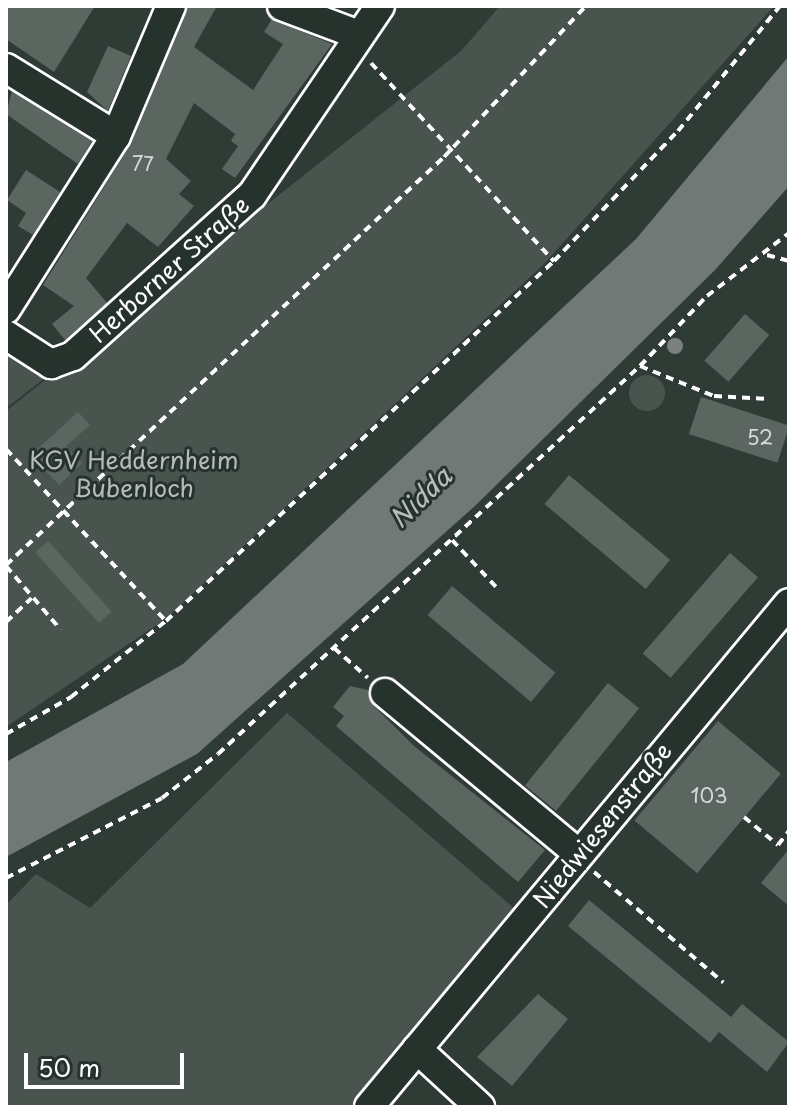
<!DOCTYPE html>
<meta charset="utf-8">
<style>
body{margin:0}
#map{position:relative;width:795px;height:1113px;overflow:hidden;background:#2f3b35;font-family:"Playpen Sans",sans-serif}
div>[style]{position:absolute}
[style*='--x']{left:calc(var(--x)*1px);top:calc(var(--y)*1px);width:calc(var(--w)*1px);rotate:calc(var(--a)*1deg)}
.green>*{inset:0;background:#4a544f}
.round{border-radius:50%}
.water>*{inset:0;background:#707975}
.building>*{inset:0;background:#5b6661;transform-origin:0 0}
.path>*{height:4px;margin-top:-2px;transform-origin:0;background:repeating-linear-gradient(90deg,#fff 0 8px,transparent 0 14px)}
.roads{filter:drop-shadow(2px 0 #fff) drop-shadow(-2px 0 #fff) drop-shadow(0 2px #fff) drop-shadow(0 -2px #fff)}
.minor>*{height:28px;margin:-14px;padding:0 14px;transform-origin:14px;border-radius:14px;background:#26332d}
.trees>*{width:16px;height:16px;margin:-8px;border-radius:50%;background:#7a817e}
span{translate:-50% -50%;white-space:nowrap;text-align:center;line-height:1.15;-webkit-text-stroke:6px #26332d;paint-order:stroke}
.number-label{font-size:20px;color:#d6d9d8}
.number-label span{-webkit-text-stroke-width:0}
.street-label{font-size:24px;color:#fff}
.park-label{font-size:24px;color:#b7bbb9}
.water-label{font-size:26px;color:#b8bcba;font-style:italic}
.frame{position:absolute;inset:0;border:8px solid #fff;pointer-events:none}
.scale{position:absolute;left:24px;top:1053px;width:160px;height:36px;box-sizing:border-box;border:4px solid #fff;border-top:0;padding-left:10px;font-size:24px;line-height:28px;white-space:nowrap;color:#fff;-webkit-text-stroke:6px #26332d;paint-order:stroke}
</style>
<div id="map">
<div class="green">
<i style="clip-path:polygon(500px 6px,774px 6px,545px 263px,167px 618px,6px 727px,6px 411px,461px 51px)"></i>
<i style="clip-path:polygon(6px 343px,54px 371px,6px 408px)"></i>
<i class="round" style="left:629px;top:375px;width:36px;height:36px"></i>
<i style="clip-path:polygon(287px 713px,515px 909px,351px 1107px,6px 1107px,6px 905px,36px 874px,90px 908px)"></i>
</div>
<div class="water">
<i style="clip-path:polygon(789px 56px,789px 186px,715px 270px,476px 505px,197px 754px,6px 857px,6px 762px,183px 664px,636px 239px)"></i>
</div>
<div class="building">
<i style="clip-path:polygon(6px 6px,95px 6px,54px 72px,6px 39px)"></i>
<i style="clip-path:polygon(188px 6px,217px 6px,194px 47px,253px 90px,283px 44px,264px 32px,272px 19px,332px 44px,235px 178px,222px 169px,238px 146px,231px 141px,235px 134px,194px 103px,166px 159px,191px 181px,179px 194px,194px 206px,158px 247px,127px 223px,86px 278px,107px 303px,65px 340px,52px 324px,74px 306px,43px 285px,130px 145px)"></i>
<i style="clip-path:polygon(108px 46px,131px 56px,108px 111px,87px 92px)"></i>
<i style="clip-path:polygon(12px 91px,92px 141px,78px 164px,6px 114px)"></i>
<i style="clip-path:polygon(26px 170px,60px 192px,33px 235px,18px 226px,26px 213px,7px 200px)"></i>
<i style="left:745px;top:314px;width:32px;height:62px;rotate:41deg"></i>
<i style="left:701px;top:397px;width:93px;height:39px;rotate:18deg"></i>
<i style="clip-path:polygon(78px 412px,90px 425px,66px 446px,82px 463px,59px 485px,31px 455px)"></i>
<i style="left:569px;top:475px;width:132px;height:38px;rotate:40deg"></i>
<i style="left:48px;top:541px;width:95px;height:17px;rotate:48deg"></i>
<i style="left:730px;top:553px;width:37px;height:133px;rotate:41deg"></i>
<i style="left:452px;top:586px;width:135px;height:38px;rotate:40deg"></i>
<i style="left:608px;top:683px;width:40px;height:132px;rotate:39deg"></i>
<i style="clip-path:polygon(350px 686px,368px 690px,374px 706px,414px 746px,545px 850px,518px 882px,336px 726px,344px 716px,333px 707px)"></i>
<i style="left:718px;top:721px;width:82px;height:130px;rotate:40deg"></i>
<i style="clip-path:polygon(789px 849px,789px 906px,761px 883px)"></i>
<i style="clip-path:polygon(589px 900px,731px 1017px,742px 1004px,789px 1042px,767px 1072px,719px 1032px,710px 1043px,568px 926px)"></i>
<i style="clip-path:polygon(538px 994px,568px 1019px,512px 1086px,477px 1057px)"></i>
</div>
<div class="path">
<i style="--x:371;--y:63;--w:270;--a:47.3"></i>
<i style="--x:767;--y:255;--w:23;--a:15"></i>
<i style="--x:640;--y:366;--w:80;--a:22.1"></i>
<i style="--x:714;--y:396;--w:55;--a:3.1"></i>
<i style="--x:6;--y:449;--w:235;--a:47.1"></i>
<i style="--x:452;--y:540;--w:67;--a:46.8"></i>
<i style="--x:6;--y:565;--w:599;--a:-42.97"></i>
<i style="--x:444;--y:157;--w:207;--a:-46.8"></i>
<i style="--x:6;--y:566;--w:84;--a:49.3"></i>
<i style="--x:6;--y:622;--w:35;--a:-43"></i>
<i style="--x:334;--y:648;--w:45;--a:41.4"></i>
<i style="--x:6;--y:734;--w:75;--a:-29.6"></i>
<i style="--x:71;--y:697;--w:122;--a:-38.7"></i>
<i style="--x:166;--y:621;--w:529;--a:-42.86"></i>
<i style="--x:554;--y:261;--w:180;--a:-46.4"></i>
<i style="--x:678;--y:131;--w:161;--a:-50.8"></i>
<i style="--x:744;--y:817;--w:44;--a:39.5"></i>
<i style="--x:778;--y:845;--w:18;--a:-52"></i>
<i style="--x:594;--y:872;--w:170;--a:40.5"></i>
<i style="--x:6;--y:878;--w:175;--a:-27.1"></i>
<i style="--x:162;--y:798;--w:71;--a:-38.2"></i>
<i style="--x:218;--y:754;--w:573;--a:-42.6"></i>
<i style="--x:640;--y:366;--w:97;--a:-46.3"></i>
<i style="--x:707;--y:296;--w:103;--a:-37.5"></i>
</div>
<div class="roads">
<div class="minor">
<i style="--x:282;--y:6;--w:82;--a:20.6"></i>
<i style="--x:6;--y:68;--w:129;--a:31.7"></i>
<i style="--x:6;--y:309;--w:205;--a:-57.6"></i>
<i style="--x:116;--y:136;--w:141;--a:-67.1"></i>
<i style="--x:6;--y:335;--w:54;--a:32.8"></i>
<i style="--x:51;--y:364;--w:23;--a:-20"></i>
<i style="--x:73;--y:356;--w:241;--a:-42"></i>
<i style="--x:252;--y:195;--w:228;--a:-55.9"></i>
<i style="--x:385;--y:693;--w:252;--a:39.7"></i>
<i style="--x:417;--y:1049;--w:86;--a:42.6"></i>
<i style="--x:369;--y:1107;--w:656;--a:-50.19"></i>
</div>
</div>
<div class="trees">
<i style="left:675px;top:346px"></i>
</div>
<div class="number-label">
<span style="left:143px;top:163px">77</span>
<span style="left:760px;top:437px">52</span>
<span style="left:709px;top:795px">103</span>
</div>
<div class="street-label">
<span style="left:169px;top:269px;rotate:-42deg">Herborner Straße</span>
<span style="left:602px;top:825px;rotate:-51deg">Niedwiesenstraße</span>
</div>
<div class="park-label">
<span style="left:134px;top:474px">KGV Heddernheim<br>Bubenloch</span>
</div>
<div class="water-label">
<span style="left:420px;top:497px;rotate:-44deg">Nidda</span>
</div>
<div class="frame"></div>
<div class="scale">50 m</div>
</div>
